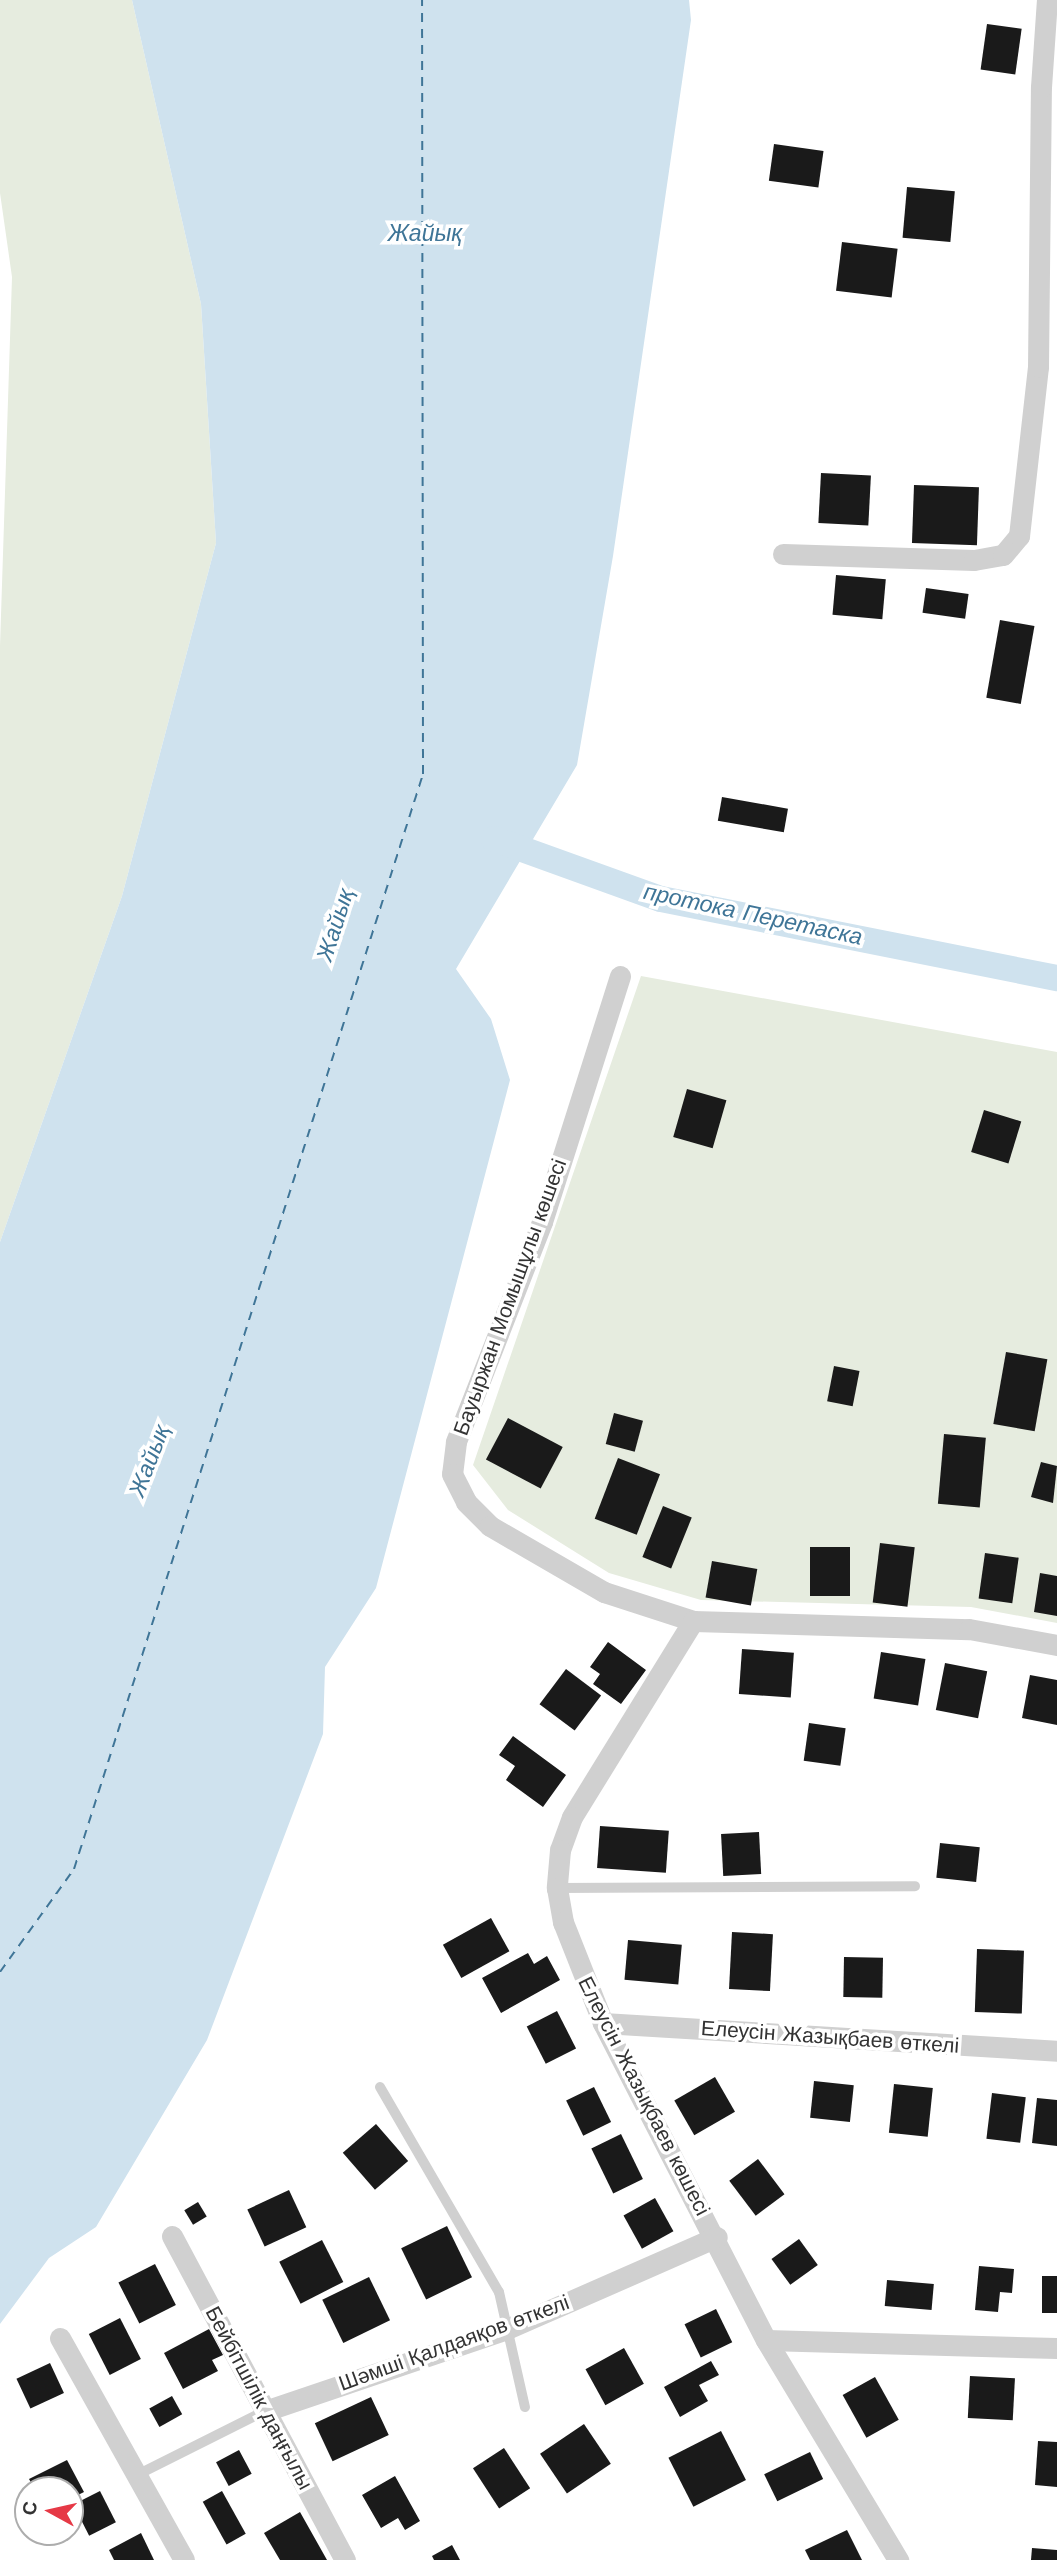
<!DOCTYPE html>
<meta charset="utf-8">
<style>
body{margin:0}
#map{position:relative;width:1057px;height:2560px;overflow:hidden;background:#fff;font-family:"Work Sans",sans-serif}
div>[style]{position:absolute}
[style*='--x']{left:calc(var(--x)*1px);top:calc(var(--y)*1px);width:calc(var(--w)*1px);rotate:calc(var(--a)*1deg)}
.green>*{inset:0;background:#e6ecdf}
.water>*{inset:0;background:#cfe2ee}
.canal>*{height:26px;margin:-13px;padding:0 13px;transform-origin:13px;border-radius:13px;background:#cfe2ee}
.ferry>*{height:2px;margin-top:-1px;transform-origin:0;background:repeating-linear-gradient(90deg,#3f7597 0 9px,transparent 0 16px)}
.building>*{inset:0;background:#1a1a1a;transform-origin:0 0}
.service>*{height:10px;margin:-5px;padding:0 5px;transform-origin:5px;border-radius:5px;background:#d0d0d0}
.minor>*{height:21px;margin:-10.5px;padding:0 10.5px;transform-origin:10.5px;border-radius:10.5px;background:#d0d0d0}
span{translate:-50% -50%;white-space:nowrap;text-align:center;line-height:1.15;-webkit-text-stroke:7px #fff;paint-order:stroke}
.street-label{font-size:21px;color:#333}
.water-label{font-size:23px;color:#3f7597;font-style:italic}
.north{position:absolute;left:14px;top:2476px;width:70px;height:70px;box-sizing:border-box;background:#fff;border:2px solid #adadad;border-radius:50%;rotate:278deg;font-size:19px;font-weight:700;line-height:28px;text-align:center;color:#333}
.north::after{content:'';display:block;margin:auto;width:24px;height:32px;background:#e63946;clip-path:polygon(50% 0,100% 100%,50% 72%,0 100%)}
</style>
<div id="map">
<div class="green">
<i style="clip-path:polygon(0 0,132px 0,201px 304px,216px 543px,122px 896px,0 1242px,0 646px,12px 277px,0 193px)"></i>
<i style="clip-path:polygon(641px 976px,1057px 1052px,1057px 1623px,971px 1607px,701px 1600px,609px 1573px,508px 1510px,473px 1465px)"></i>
</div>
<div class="water">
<i style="clip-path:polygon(132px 0,689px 0,691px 20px,613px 556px,577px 765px,456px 969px,491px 1019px,510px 1080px,376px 1588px,325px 1667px,323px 1734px,207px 2040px,96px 2227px,49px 2258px,0 2324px,0 1242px,122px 896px,216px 543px,201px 304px)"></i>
</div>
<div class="canal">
<i style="--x:494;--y:839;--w:177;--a:19.8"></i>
<i style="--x:661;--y:899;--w:404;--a:11.3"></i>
</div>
<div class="ferry">
<i style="--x:0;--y:1972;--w:127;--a:-54.3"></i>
<i style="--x:74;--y:1869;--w:1149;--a:-72.32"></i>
<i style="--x:423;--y:774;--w:774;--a:-90.07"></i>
</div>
<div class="building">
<i style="left:987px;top:24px;width:35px;height:46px;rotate:8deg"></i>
<i style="left:774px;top:144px;width:50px;height:37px;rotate:8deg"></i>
<i style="left:907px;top:187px;width:48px;height:51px;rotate:5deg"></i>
<i style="left:842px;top:242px;width:56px;height:49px;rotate:7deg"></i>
<i style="left:821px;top:473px;width:50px;height:50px;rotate:3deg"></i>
<i style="left:914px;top:485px;width:65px;height:58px;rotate:2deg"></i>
<i style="left:836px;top:575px;width:50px;height:40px;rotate:5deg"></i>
<i style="left:926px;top:588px;width:43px;height:25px;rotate:8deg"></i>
<i style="left:1000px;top:620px;width:35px;height:79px;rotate:10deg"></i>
<i style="left:722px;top:797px;width:67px;height:24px;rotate:10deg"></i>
<i style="left:687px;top:1089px;width:41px;height:50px;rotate:16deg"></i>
<i style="left:984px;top:1110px;width:39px;height:44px;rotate:17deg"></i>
<i style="left:1006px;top:1352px;width:42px;height:73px;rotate:10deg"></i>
<i style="left:834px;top:1366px;width:26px;height:36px;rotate:11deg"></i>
<i style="left:614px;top:1413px;width:30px;height:32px;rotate:15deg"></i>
<i style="left:508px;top:1418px;width:62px;height:47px;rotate:28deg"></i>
<i style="left:944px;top:1434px;width:42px;height:70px;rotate:5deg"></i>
<i style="left:618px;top:1458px;width:45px;height:65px;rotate:21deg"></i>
<i style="clip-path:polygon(1041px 1462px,1057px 1466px,1053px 1503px,1031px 1497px)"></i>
<i style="left:663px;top:1506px;width:31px;height:55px;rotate:22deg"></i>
<i style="left:880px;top:1543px;width:35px;height:60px;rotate:7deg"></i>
<i style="left:810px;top:1547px;width:40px;height:49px"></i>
<i style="left:985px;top:1553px;width:34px;height:46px;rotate:8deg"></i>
<i style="left:712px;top:1561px;width:46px;height:37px;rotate:10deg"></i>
<i style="clip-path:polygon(1040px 1573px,1057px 1576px,1057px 1616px,1034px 1612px)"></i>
<i style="clip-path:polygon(608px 1642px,646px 1670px,621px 1704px,593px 1684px,600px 1674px,590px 1667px)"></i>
<i style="left:742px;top:1649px;width:52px;height:45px;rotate:4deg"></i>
<i style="left:881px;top:1652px;width:45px;height:47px;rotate:9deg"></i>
<i style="left:945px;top:1663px;width:43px;height:48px;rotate:11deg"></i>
<i style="left:566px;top:1669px;width:44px;height:44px;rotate:37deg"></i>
<i style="clip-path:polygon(1030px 1675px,1057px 1680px,1057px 1725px,1022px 1718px)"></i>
<i style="left:809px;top:1723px;width:37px;height:38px;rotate:8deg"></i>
<i style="clip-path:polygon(513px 1736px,566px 1775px,543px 1807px,506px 1780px,515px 1766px,499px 1755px)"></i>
<i style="left:600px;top:1826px;width:69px;height:42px;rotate:4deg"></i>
<i style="left:759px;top:1832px;width:42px;height:38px;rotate:87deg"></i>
<i style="left:940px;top:1843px;width:40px;height:35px;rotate:6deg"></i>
<i style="left:491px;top:1918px;width:38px;height:55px;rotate:61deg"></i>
<i style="left:732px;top:1932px;width:41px;height:57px;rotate:3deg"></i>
<i style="left:628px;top:1940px;width:54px;height:40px;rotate:5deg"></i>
<i style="left:977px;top:1949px;width:47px;height:63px;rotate:2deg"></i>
<i style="clip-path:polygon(528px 1953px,534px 1964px,547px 1956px,560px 1980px,501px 2013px,482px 1978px)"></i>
<i style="left:844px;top:1957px;width:39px;height:40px;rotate:1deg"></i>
<i style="left:557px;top:2011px;width:42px;height:34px;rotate:63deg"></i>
<i style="left:715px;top:2077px;width:40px;height:47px;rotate:60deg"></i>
<i style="left:814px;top:2081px;width:40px;height:37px;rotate:6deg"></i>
<i style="left:894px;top:2084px;width:39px;height:49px;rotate:6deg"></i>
<i style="left:594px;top:2087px;width:39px;height:31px;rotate:64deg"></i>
<i style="left:992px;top:2093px;width:34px;height:46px;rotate:7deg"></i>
<i style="clip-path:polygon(1037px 2098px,1057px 2100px,1057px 2146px,1032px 2143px)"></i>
<i style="left:376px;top:2124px;width:49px;height:44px;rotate:49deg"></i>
<i style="left:621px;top:2134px;width:50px;height:33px;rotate:64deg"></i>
<i style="left:758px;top:2159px;width:44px;height:36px;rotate:53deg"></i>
<i style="left:289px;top:2190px;width:41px;height:46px;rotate:65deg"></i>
<i style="left:655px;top:2198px;width:38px;height:36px;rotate:61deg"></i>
<i style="left:198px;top:2202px;width:17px;height:16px;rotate:59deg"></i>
<i style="left:447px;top:2226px;width:57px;height:51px;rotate:64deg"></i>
<i style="left:799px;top:2239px;width:32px;height:34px;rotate:54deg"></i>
<i style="left:322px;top:2240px;width:47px;height:48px;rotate:63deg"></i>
<i style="left:155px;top:2264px;width:46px;height:41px;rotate:63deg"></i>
<i style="clip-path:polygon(979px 2266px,1014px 2269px,1012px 2293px,1000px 2292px,998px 2312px,975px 2310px)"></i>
<i style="left:1042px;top:2276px;width:15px;height:37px"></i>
<i style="left:369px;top:2277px;width:48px;height:52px;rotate:64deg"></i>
<i style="left:887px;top:2280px;width:47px;height:26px;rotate:5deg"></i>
<i style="left:716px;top:2309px;width:37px;height:35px;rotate:64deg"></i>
<i style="left:120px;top:2318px;width:46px;height:35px;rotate:63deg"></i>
<i style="clip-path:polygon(209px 2329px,223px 2355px,212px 2360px,218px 2371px,183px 2389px,164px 2353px)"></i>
<i style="left:624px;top:2348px;width:41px;height:44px;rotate:61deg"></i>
<i style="clip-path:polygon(711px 2361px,719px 2375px,699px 2385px,708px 2401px,680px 2417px,664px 2387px)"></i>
<i style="left:50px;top:2363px;width:33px;height:37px;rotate:65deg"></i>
<i style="left:970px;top:2376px;width:45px;height:42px;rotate:3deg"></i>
<i style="left:875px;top:2377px;width:49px;height:37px;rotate:61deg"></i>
<i style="left:172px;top:2396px;width:21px;height:26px;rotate:61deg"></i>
<i style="left:371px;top:2397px;width:42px;height:62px;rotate:65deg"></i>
<i style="left:584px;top:2424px;width:48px;height:53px;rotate:56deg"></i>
<i style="left:721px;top:2431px;width:55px;height:59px;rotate:63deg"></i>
<i style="clip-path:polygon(1038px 2441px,1057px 2442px,1057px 2487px,1035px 2485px)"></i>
<i style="left:504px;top:2448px;width:48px;height:37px;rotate:57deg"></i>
<i style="left:239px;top:2450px;width:27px;height:26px;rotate:62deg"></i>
<i style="left:810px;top:2452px;width:30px;height:51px;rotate:64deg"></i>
<i style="clip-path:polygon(67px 2460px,84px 2492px,70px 2499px,70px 2490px,35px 2490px,29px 2479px)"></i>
<i style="clip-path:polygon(395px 2476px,420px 2521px,405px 2530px,398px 2518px,381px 2528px,362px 2495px)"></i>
<i style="left:100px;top:2491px;width:35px;height:30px;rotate:63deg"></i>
<i style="left:222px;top:2491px;width:49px;height:22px;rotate:61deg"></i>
<i style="clip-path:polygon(300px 2512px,327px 2560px,280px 2560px,264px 2533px)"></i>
<i style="clip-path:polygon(847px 2530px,862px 2560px,810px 2560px,805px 2550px)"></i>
<i style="clip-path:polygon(141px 2533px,154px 2560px,114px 2560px,109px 2550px)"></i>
<i style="clip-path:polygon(452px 2545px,460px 2560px,434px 2560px,432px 2556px)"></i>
<i style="clip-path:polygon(1032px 2548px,1057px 2550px,1057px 2560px,1031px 2560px)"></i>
</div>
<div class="service">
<i style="--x:557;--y:1888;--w:358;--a:-0.3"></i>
<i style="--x:380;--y:2087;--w:237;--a:59.9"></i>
<i style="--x:499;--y:2292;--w:118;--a:77.3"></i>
<i style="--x:137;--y:2475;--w:143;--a:-26.6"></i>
</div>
<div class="minor">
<i style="--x:783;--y:554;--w:191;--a:1.8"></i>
<i style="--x:974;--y:560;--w:29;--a:-10"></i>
<i style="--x:1003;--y:555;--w:25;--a:-50"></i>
<i style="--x:1019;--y:536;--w:170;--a:-83.6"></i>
<i style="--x:1038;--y:367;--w:280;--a:-89.4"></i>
<i style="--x:1041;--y:87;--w:87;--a:-86.1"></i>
<i style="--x:620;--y:976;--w:258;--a:107.6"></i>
<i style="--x:542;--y:1222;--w:236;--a:111.4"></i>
<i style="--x:456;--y:1442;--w:32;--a:97"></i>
<i style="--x:452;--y:1474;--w:31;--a:63"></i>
<i style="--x:466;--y:1502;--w:34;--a:45"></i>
<i style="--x:490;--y:1526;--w:132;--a:30.1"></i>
<i style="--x:604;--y:1592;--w:94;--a:18"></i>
<i style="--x:693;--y:1621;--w:276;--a:1.7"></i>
<i style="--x:969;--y:1629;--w:89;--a:10.3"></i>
<i style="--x:693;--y:1621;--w:230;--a:121.7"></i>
<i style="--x:572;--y:1817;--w:35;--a:110"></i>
<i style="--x:560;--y:1850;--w:38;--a:95"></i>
<i style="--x:557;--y:1888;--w:35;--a:80"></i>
<i style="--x:563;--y:1922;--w:109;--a:68.4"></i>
<i style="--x:603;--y:2023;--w:356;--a:62.8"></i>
<i style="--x:766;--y:2340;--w:257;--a:59"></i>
<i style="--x:603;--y:2023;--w:455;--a:3.5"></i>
<i style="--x:172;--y:2236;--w:367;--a:61.9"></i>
<i style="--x:60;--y:2338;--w:254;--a:60.8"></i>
<i style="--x:766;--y:2340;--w:291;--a:1.6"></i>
<i style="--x:265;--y:2411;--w:256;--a:-18.7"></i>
<i style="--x:507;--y:2329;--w:229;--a:-23.7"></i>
</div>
<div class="street-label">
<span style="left:510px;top:1297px;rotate:-70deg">Бауыржан Момышұлы көшесі</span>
<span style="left:830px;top:2037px;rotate:4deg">Елеусін Жазықбаев өткелі</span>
<span style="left:644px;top:2096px;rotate:63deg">Елеусін Жазықбаев көшесі</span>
<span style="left:454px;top:2343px;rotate:-20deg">Шәмші Қалдаяқов өткелі</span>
<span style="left:259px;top:2398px;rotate:62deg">Бейбітшілік даңғылы</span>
</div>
<div class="water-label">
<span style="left:425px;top:234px">Жайық</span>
<span style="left:753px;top:915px;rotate:12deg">протока Перетаска</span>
<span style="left:336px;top:925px;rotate:-72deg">Жайық</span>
<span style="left:150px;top:1461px;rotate:-69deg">Жайық</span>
</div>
<div class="north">С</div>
</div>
